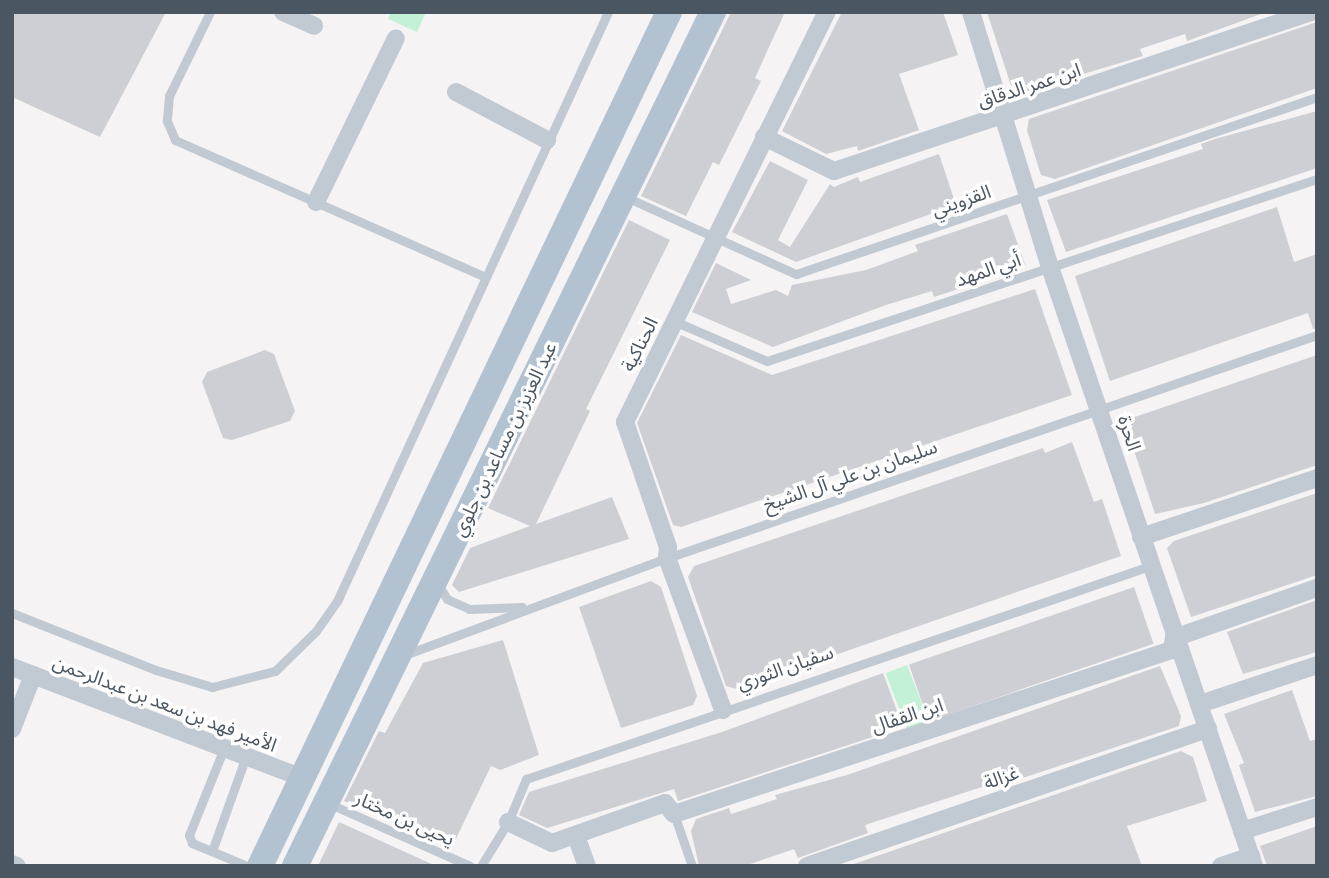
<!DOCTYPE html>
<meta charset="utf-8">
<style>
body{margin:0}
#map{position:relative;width:1329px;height:878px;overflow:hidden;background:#f5f3f3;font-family:Commissioner,"Noto Sans Arabic",sans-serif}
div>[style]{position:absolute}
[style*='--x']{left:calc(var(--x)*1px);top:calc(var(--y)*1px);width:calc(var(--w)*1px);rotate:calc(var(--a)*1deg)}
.green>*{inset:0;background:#c3f1d5;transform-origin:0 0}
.building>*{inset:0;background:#cdcfd5;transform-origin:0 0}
.service>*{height:9px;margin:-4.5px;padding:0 4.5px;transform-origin:4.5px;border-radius:4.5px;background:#c1cad2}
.minor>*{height:18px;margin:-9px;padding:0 9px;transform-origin:9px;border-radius:9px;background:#c1cad2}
.primary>*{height:26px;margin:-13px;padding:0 13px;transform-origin:13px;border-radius:13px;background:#b3c2d1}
span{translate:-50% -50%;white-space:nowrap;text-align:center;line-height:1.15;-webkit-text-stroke:7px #fff;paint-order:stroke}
.street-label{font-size:19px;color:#4a5661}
.frame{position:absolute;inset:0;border:14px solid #4a5661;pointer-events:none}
</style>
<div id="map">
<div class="green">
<i style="clip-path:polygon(391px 12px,426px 12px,417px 32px,388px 19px)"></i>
<i style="left:907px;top:665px;width:61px;height:23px;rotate:69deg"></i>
</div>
<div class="building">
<i style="clip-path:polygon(12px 12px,166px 12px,100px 137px,12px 97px)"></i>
<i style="clip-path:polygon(731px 12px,785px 12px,755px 78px,761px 81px,719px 165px,713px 162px,686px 216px,641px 196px)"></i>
<i style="clip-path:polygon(842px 12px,943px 12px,958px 55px,899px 74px,919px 130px,858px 151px,857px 146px,826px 154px,782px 131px)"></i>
<i style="clip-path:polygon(987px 12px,1261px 12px,1261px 14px,1187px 41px,1185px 34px,1140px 49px,1143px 56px,1014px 95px)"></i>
<i style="clip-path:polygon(1317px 22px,1317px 88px,1055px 179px,1041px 175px,1027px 130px,1029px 119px)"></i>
<i style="clip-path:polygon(1317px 111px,1317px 168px,1066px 252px,1047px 200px,1203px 149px,1201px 144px,1215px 139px)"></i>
<i style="clip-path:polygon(939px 154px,956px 205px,796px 262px,732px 232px,770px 161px,808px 180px,778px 240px,790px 247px,830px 184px,834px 187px,858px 177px,860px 182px)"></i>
<i style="clip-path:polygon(1277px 207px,1294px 262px,1317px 254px,1317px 328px,1313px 329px,1308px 313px,1110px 381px,1075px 276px)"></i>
<i style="clip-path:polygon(1007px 214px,1026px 267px,934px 297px,932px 291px,886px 305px,773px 347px,692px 312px,716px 263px,751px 280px,726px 289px,731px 304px,776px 290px,788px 296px,792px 285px,866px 270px,918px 251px,915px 245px)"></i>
<i style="clip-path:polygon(629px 220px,670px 240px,586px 409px,590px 411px,536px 524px,612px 497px,629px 539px,459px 592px,452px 585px,470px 548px,530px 526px,488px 508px)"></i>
<i style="clip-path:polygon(1035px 289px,1072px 395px,681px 527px,673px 525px,637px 423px,681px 335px,772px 375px)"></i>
<i style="clip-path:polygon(265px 350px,274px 354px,295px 411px,290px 421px,232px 440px,223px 438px,202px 382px,207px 372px)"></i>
<i style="clip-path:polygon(1317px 355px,1317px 465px,1204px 503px,1155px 514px,1126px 426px,1129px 419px)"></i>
<i style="clip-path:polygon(1072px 442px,1094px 502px,1102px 499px,1121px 556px,737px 689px,726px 686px,688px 577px,694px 566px,1043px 448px,1045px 453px)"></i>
<i style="clip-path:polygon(1317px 493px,1317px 575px,1191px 617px,1167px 548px,1174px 541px)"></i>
<i style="clip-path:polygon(651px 581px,661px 587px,697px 696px,693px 705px,621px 728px,579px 607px)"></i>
<i style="left:1134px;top:587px;width:60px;height:238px;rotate:71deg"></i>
<i style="clip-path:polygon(1317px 600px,1317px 652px,1243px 674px,1227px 632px)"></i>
<i style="clip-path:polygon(503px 640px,539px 755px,500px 770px,491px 766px,451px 849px,344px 801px,379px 731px,385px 733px,423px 663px)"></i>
<i style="clip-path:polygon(1160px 666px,1181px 716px,1179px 726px,993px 788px,991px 784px,865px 825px,868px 833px,798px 858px,794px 849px,744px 866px,699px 866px,691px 831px,696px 819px,729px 808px,731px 814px,777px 799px,775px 795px,847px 775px)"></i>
<i style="clip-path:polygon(883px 673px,903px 727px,678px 801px,674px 789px,547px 828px,519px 815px,529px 792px,722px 732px)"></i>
<i style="clip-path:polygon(1292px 690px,1310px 741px,1317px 739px,1317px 796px,1255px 812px,1239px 765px,1244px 763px,1224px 714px)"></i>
<i style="clip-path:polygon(1181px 751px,1193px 757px,1207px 801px,1127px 826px,1142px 866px,848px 866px)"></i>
<i style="clip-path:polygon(339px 822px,436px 866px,318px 866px)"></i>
<i style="clip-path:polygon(1317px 826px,1317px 866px,1267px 866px,1260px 846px)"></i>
</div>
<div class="service">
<i style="--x:210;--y:12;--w:93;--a:116"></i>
<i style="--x:169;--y:96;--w:25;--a:95"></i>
<i style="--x:167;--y:121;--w:21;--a:67"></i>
<i style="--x:175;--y:140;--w:339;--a:23.8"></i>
<i style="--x:626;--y:197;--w:187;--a:24.4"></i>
<i style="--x:796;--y:274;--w:550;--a:-18.76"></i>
<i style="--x:674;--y:321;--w:101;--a:23.3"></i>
<i style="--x:767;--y:361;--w:579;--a:-18.31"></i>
<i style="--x:438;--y:584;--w:17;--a:59"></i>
<i style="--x:447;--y:599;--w:24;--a:24"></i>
<i style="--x:469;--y:609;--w:53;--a:-2.2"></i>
<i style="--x:12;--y:613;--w:155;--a:21.6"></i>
<i style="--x:156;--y:670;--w:59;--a:16.9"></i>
<i style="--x:212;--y:687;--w:65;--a:-14.3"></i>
<i style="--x:275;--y:671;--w:57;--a:-44.3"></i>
<i style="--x:316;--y:631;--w:39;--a:-55"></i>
<i style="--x:338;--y:599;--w:646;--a:-65.3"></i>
<i style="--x:407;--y:654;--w:277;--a:-20.3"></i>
<i style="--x:667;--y:558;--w:687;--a:-18.94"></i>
<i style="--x:224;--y:748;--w:94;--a:111.9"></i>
<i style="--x:189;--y:835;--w:9;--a:69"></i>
<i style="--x:192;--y:843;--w:60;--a:22.7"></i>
<i style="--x:330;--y:804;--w:153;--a:23.9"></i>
<i style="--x:674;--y:814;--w:55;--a:70.9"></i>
<i style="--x:212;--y:851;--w:101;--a:-70.3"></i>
<i style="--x:481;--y:866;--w:52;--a:-58.5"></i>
<i style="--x:508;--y:822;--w:47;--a:-67.3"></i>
<i style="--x:526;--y:779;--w:659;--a:-18.85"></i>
</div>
<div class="minor">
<i style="--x:283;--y:12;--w:34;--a:24"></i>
<i style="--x:971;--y:12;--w:267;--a:72.8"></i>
<i style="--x:1050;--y:267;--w:633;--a:71.19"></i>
<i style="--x:456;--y:92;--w:103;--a:27.8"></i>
<i style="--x:764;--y:137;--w:78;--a:25.9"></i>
<i style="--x:834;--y:171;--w:503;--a:-18.43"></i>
<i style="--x:316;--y:202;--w:182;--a:-64"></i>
<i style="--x:1141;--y:537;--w:186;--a:-18.5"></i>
<i style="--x:12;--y:667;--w:311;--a:20.9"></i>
<i style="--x:1200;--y:704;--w:123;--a:-18.4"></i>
<i style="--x:723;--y:710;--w:162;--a:-110.2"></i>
<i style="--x:667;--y:558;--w:11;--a:-85"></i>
<i style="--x:668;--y:547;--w:132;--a:-109"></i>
<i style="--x:625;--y:422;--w:457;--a:-63.8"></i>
<i style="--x:12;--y:729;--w:58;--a:-68.7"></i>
<i style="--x:508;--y:822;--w:49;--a:25.5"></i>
<i style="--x:552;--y:843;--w:120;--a:-19.5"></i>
<i style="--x:665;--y:803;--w:14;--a:51"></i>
<i style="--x:674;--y:814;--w:524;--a:-18.23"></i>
<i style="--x:1172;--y:650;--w:12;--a:-81"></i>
<i style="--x:1174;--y:638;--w:151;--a:-19.3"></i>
<i style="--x:1242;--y:831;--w:79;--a:-17.7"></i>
<i style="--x:576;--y:836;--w:32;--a:70"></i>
<i style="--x:12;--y:864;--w:5;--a:22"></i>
<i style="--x:807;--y:866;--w:424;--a:-18.9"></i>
<i style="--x:1221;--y:866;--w:32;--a:-18"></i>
</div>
<div class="primary">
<i style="--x:260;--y:866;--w:947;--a:-64.41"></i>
<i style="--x:295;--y:866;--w:951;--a:-63.92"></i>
</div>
<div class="street-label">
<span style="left:1029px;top:85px;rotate:-18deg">ابن عمر الدقاق</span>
<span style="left:961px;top:200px;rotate:-19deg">القزويني</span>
<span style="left:988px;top:269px;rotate:-19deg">أبي المهد</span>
<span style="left:639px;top:344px;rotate:-63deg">الحناكية</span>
<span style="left:1130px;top:433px;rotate:72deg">الحرة</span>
<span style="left:504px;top:439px;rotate:-64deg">عبد العزيز بن مساعد بن جلوي</span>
<span style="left:850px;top:475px;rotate:-19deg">سليمان بن علي آل الشيخ</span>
<span style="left:785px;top:667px;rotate:-19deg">سفيان الثوري</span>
<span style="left:165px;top:703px;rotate:21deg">الأمير فهد بن سعد بن عبدالرحمن</span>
<span style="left:907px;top:715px;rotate:-18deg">ابن القفال</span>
<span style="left:1001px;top:777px;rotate:-19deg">غزالة</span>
<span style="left:405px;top:818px;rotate:24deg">يحيى بن مختار</span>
</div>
<div class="frame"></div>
</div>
